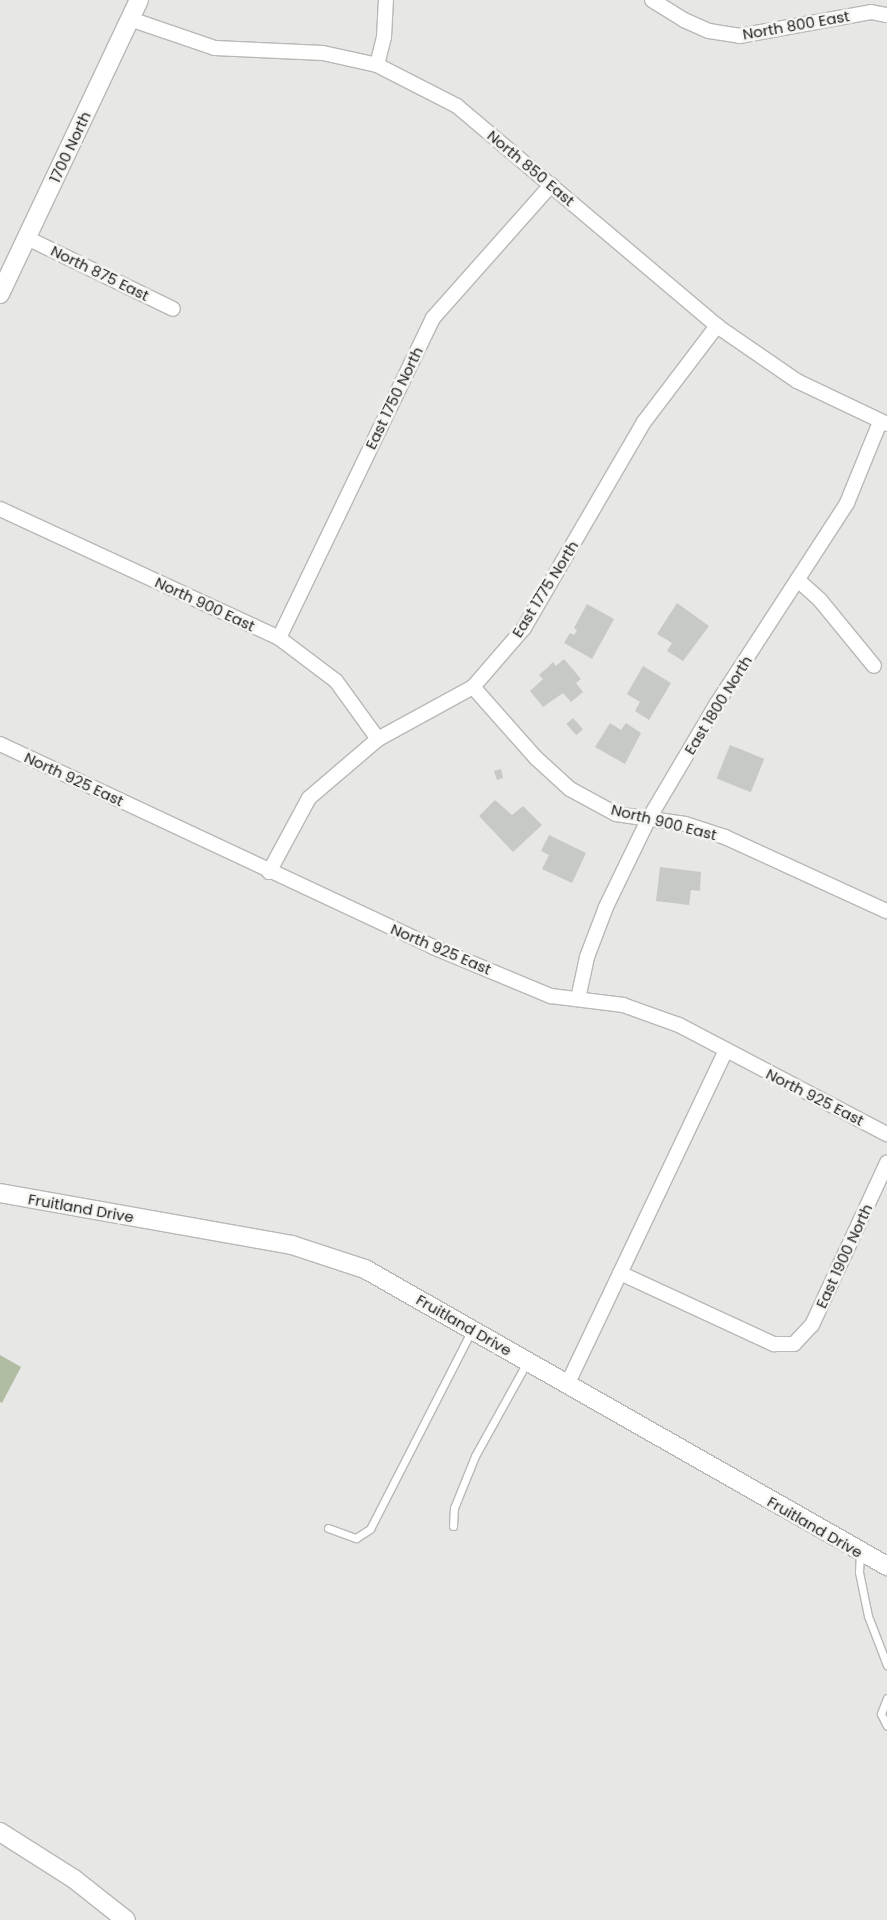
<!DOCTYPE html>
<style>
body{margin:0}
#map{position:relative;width:887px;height:1920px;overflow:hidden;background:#e7e8e5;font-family:Poppins,sans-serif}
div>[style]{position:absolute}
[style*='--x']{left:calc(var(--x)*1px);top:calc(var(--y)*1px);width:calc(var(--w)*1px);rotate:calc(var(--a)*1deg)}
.green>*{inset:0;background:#b1bda3}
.building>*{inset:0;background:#c7c9c5;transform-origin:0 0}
.roads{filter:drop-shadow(1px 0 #b7b9b5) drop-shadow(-1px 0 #b7b9b5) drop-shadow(0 1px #b7b9b5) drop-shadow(0 -1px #b7b9b5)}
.service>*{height:7px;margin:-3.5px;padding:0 3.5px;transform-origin:3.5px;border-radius:3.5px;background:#fff}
.minor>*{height:14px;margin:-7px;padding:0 7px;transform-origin:7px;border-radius:7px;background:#fff}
.tertiary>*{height:18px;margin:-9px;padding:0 9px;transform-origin:9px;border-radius:9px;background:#fff}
span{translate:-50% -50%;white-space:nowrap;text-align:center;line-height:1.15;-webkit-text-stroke:5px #f4f6f2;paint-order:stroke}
.street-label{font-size:15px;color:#20201f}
</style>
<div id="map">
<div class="green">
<i style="clip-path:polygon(0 1355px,21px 1367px,2px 1403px,0 1402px)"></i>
</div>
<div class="building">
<i style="clip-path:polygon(677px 603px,709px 626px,683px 661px,667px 651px,672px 643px,657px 634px)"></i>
<i style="clip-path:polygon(587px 604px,614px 619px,592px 659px,564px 643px,570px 633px,574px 635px,577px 630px,574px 628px)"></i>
<i style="clip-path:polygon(564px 659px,581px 679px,576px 683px,583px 692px,571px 702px,563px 693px,543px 707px,530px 691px,543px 679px,539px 675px,547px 668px,553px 662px,556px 666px)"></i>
<i style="clip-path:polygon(643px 666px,671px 683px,649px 720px,635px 711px,640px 702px,627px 694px)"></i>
<i style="left:573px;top:718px;width:15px;height:9px;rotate:48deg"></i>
<i style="clip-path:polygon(610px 723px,621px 730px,626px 723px,641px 733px,625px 764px,595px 747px)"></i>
<i style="left:730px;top:745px;width:37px;height:36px;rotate:22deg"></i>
<i style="clip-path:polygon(501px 769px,503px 778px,497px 780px,494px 771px)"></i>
<i style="clip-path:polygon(495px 800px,512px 815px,523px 806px,542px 825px,513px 852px,479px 816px)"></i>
<i style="clip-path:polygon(549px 835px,586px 853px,572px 883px,542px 869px,549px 855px,541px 851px)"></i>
<i style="clip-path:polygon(660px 867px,701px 872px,700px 891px,691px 890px,689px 905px,656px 901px)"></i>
</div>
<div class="roads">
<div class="service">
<i style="--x:453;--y:1526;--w:18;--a:-87"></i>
<i style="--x:454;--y:1508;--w:56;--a:-68"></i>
<i style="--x:475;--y:1456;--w:107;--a:-61"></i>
<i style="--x:328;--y:1528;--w:30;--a:20"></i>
<i style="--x:356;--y:1538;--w:17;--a:-33"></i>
<i style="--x:370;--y:1529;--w:224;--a:-62.9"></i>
<i style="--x:860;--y:1553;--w:19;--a:93"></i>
<i style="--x:859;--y:1572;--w:45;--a:78.4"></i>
<i style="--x:868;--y:1616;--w:53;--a:68.8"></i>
<i style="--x:887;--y:1698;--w:17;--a:111"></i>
<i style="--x:881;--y:1714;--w:13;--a:63"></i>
</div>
<div class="minor">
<i style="--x:652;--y:0;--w:38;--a:32"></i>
<i style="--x:684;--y:20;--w:27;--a:24"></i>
<i style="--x:709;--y:31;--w:30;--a:9"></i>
<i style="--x:739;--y:36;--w:134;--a:-10.3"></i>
<i style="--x:871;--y:12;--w:16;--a:11"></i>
<i style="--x:130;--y:19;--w:90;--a:18.8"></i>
<i style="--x:215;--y:48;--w:108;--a:2.7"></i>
<i style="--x:323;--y:53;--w:55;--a:12.5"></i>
<i style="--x:377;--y:65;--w:90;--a:27.1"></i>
<i style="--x:457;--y:106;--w:341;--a:40.2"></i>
<i style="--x:717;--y:326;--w:97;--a:34.5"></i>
<i style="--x:797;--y:381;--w:100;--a:25.5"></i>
<i style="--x:377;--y:65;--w:29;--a:-76"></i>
<i style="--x:384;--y:37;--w:37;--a:-87"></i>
<i style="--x:27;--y:238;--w:162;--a:25.9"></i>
<i style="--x:0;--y:509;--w:307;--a:24.8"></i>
<i style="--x:279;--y:638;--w:71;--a:37"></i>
<i style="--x:336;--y:681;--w:72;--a:54.1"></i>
<i style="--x:799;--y:581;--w:28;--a:42"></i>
<i style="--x:820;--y:600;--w:85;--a:50.7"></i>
<i style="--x:279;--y:638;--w:355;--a:-64.3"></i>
<i style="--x:433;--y:318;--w:178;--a:-48.4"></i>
<i style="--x:473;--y:687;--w:95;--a:48.4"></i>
<i style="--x:536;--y:758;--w:46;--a:42.4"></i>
<i style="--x:570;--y:789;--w:52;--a:28.5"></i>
<i style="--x:616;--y:814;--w:70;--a:8.2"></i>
<i style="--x:685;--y:824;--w:42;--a:18"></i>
<i style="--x:725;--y:837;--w:178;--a:24.6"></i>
<i style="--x:0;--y:744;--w:478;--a:25.1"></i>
<i style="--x:433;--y:947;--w:128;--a:22.6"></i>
<i style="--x:551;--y:996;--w:73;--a:7.1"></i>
<i style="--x:623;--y:1005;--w:59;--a:19.7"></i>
<i style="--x:679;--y:1025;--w:235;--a:27.7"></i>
<i style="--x:269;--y:872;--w:84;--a:-61.6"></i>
<i style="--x:309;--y:798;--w:91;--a:-40.5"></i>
<i style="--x:378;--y:739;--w:108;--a:-28.7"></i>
<i style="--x:473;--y:687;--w:78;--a:-49.2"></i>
<i style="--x:524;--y:628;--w:238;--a:-59.8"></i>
<i style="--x:644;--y:422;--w:121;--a:-52.8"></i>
<i style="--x:578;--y:999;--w:43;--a:-77.9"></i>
<i style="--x:587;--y:957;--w:53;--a:-69.2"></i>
<i style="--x:606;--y:907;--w:97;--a:-64.2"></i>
<i style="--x:648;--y:820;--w:134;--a:-59.4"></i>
<i style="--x:716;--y:705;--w:241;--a:-57"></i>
<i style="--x:847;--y:503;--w:87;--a:-67.8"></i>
<i style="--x:620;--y:1273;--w:170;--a:24.8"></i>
<i style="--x:774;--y:1344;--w:20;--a:0"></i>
<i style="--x:794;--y:1344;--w:26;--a:-47"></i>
<i style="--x:812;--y:1325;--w:179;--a:-65.2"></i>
<i style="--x:567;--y:1385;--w:371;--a:-64.6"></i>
</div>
<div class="tertiary">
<i style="--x:0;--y:294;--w:325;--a:-64.7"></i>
<i style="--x:0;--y:1193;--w:297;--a:10.1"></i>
<i style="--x:292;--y:1245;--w:77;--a:18.2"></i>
<i style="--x:365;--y:1269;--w:601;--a:29.64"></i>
<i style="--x:0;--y:1832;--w:88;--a:32.4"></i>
<i style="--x:74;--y:1879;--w:66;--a:38.3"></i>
</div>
</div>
<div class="street-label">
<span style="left:796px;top:25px;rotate:-10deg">North 800 East</span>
<span style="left:70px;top:147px;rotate:-65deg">1700 North</span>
<span style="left:531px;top:168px;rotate:40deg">North 850 East</span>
<span style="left:100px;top:273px;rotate:26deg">North 875 East</span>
<span style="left:394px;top:398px;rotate:-64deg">East 1750 North</span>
<span style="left:545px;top:589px;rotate:-58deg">East 1775 North</span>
<span style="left:205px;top:604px;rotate:25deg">North 900 East</span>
<span style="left:718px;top:705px;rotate:-58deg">East 1800 North</span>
<span style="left:74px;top:779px;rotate:25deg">North 925 East</span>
<span style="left:664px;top:822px;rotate:14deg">North 900 East</span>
<span style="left:441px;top:949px;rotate:23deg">North 925 East</span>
<span style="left:815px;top:1097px;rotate:27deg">North 925 East</span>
<span style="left:81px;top:1208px;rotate:10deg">Fruitland Drive</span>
<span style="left:844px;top:1256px;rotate:-65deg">East 1900 North</span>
<span style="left:464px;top:1325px;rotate:30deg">Fruitland Drive</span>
<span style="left:815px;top:1527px;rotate:30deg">Fruitland Drive</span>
</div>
</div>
